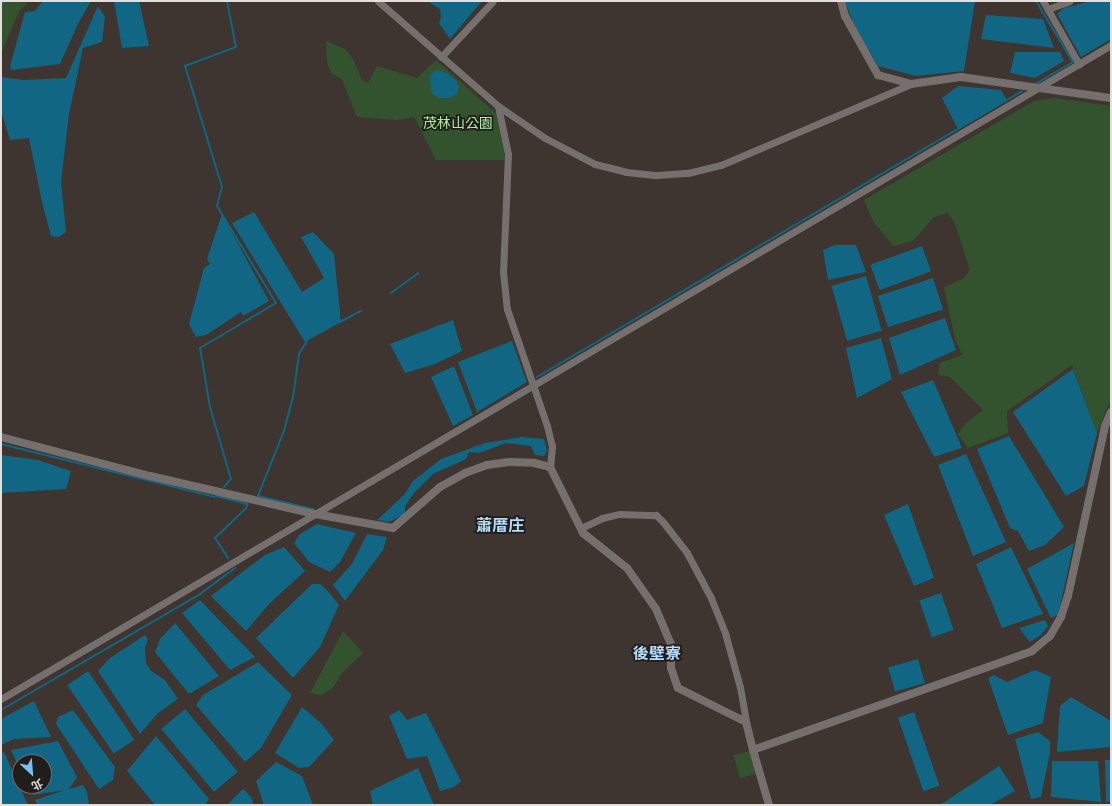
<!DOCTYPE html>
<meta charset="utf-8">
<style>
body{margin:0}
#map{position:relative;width:1112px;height:806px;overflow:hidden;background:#3e3430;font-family:Overpass,"Noto Sans TC",sans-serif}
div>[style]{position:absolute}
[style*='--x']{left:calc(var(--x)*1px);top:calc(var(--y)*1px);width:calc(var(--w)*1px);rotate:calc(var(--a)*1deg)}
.green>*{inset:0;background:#32532e;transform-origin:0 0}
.water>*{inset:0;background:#116683;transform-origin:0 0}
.stream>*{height:2px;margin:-1px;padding:0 1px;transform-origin:1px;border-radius:1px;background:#116683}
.minor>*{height:7px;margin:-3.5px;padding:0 3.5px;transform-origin:3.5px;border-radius:3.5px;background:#756f6e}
.tertiary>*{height:8px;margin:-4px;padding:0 4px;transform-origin:4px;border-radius:4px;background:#756f6e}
span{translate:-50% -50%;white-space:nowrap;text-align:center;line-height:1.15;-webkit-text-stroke:3.5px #211d1b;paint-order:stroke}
.park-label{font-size:14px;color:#aeeea5}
.quarter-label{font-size:16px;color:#b6dcfc;font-weight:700}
.frame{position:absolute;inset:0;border:2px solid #e5dfdc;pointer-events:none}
.north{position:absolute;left:12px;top:754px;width:40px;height:40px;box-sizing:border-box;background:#211d1b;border:1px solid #6f6b68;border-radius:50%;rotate:154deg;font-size:11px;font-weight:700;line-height:16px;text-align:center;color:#e5dfdc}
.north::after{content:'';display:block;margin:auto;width:14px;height:18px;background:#7abff8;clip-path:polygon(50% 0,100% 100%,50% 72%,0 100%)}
</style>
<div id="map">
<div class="green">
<i style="clip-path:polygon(1px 1px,29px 1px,19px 12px,1px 53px)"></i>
<i style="clip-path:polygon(326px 41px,345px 49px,353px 59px,362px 80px,368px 83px,377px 66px,417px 78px,436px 60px,500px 117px,505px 160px,436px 160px,414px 117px,397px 120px,357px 117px,342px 79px,331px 73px,327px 63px)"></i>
<i style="clip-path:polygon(1054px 98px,1111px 106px,1111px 399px,1097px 433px,1072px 365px,1007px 411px,1008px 433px,968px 448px,958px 434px,966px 423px,983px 410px,950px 377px,938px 375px,940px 363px,962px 355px,955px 339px,944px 287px,963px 279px,970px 270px,955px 224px,948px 213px,934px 217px,913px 241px,893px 246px,873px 221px,864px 200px,1034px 101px)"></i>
<i style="clip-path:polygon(343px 631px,363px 653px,341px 674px,333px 688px,321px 695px,310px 693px)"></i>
<i style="left:753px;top:750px;width:24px;height:20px;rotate:75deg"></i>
</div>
<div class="water">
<i style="clip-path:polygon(43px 1px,91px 1px,78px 24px,60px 64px,11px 70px,10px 66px,25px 12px,35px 11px)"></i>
<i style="clip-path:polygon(114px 1px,139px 1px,149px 46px,122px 48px)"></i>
<i style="clip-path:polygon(427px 1px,482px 1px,450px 39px,439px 23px,441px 17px,440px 9px)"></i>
<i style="clip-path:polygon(845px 1px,975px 1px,964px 71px,916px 76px,878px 66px,854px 25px)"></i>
<i style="clip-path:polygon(1091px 1px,1111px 2px,1111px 39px,1081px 57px,1057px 14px,1064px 8px)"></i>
<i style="clip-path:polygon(98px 6px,105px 17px,102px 42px,83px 48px,69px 114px,61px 182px,66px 232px,59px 237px,51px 236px,42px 202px,29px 138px,10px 140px,1px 111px,1px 77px,23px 80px,66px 78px)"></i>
<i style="clip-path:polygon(986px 15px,1043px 19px,1054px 48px,981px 39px)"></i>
<i style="clip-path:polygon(1015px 52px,1060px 52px,1064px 61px,1035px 78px,1010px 73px)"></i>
<i style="clip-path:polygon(436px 70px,445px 72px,456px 80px,459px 87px,457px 94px,450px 98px,438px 98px,431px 92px,430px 75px)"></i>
<i style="clip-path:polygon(958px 86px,1001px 90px,1007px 100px,958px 129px,942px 98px)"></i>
<i style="clip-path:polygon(254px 212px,302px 292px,324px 278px,301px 237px,313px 232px,334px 254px,341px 322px,305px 342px,232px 223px)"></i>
<i style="clip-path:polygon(222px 214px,269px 301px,243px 316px,241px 312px,206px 335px,196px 337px,189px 324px,204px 268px,210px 264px,207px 259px)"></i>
<i style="clip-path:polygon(835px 245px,856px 245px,866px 272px,828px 280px,823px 250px)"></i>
<i style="left:922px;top:246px;width:27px;height:55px;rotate:70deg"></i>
<i style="left:866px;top:276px;width:57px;height:36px;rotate:74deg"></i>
<i style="left:933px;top:278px;width:33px;height:58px;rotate:72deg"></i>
<i style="clip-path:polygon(945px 318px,956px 350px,900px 375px,889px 338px)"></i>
<i style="clip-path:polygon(453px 320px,462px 351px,435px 364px,405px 373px,390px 344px)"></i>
<i style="clip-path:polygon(881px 338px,892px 379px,857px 398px,846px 348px)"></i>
<i style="clip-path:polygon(512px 341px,527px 382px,477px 412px,458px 362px)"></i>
<i style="clip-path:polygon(454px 366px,473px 415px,453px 426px,431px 377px)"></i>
<i style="clip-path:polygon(1073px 369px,1097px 433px,1084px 486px,1066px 496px,1013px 412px)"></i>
<i style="clip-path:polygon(933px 380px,962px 448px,934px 457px,901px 392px)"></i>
<i style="clip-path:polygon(1009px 436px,1064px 527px,1045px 545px,1029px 551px,1018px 531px,1010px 528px,977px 449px)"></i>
<i style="clip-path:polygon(522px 437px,544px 439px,547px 450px,544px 456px,535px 455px,531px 446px,506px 443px,479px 453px,469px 452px,466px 459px,433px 474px,414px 493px,405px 506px,405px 514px,389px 522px,377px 520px,404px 495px,413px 481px,441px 459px,485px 443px)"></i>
<i style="clip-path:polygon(966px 454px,1006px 542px,973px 556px,938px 465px)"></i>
<i style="clip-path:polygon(1px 455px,38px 460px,71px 471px,66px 489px,1px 493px)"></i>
<i style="clip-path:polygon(908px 504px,934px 578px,914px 586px,884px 515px)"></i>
<i style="clip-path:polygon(317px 524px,356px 533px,340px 562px,330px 572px,309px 562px,294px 543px,300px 534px)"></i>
<i style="clip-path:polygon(367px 534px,387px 537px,383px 550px,345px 601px,333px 585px,352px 564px)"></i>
<i style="clip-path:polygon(1074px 543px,1058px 615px,1051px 618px,1027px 569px)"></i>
<i style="clip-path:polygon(284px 547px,305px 571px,270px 603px,246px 631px,211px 596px,265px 555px)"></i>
<i style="clip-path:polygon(1011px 547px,1043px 614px,1002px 628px,976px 564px)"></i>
<i style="clip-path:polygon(312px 584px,320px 584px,326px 589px,339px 605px,320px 647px,293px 678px,256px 638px)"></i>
<i style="left:941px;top:593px;width:39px;height:23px;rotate:71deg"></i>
<i style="clip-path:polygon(200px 600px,255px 657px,230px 670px,182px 613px)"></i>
<i style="clip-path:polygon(1045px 620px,1048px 626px,1041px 635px,1030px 642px,1019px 628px)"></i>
<i style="clip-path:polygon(175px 623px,219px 676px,189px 694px,155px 652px,160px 639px)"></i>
<i style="clip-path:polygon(145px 635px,148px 639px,145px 648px,146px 663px,151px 671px,165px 680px,178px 699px,158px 713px,140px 734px,98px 671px,110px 658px)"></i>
<i style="left:918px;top:659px;width:25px;height:31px;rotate:74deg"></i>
<i style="clip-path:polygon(258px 662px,292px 695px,261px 748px,245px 762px,196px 705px,203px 695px)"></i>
<i style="clip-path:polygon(1035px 670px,1051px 677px,1043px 723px,1008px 735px,988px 678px,994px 675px,1007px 682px)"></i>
<i style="left:88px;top:671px;width:83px;height:25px;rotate:56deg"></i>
<i style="clip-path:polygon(1071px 697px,1111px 721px,1111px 747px,1057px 752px,1060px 706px)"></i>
<i style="clip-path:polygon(34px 701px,51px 737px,14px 739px,1px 745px,1px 719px)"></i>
<i style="clip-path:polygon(302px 707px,322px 724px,334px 740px,309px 767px,299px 768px,275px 753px)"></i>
<i style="left:185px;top:709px;width:82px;height:31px;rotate:50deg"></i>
<i style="clip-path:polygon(73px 710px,115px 767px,113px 780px,99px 789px,56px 724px,58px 717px)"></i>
<i style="clip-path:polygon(399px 710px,407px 720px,426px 713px,461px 781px,454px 787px,440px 791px,427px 756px,407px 759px,389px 716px)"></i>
<i style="left:914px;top:712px;width:78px;height:17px;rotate:71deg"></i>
<i style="clip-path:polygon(1038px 732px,1050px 741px,1050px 753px,1041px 797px,1031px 799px,1015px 739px)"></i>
<i style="clip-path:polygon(156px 736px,209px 799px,205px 805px,155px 805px,127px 771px)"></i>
<i style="clip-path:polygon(58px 741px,77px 777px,69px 789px,83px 785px,87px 792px,89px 805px,37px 805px,35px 800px,65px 790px,33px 795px,28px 786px,44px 786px,44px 762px,20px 762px,20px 769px,11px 750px)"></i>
<i style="clip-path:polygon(4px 752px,28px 805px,1px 805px,1px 753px)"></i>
<i style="clip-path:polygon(1105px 760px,1111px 760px,1111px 801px,1106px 802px)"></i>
<i style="clip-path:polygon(1052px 761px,1098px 761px,1101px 802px,1051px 797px)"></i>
<i style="clip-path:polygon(276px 762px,302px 776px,313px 805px,264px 805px,256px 781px)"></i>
<i style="clip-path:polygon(999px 766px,1015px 791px,990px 805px,940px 805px)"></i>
<i style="clip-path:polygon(418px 768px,434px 805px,373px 805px,370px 791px)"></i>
<i style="clip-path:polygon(243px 789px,251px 797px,254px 805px,227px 805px)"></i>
</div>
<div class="stream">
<i style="--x:1036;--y:1;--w:71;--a:58.8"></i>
<i style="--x:1073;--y:62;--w:42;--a:149.7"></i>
<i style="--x:1085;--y:1;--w:3;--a:0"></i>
<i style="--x:1;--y:4;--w:6;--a:-31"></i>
<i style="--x:391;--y:293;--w:34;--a:-36"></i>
<i style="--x:340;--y:322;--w:24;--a:-28"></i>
<i style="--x:307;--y:341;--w:15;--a:122"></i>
<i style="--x:299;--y:354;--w:43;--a:97.9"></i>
<i style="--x:293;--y:397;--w:35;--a:105"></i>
<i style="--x:284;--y:431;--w:70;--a:111.8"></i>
<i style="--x:258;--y:496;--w:57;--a:13.3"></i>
<i style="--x:537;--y:377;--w:563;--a:-30.53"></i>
<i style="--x:1;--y:444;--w:220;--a:13.9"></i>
<i style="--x:224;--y:487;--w:11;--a:-49"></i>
<i style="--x:231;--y:479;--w:75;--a:-106.3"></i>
<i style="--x:210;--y:407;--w:60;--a:-99.6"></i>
<i style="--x:200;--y:348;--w:88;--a:-30.6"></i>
<i style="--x:276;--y:303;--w:114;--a:-121.3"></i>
<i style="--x:217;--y:206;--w:20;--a:-75"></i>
<i style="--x:222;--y:187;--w:127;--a:-107"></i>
<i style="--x:185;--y:66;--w:54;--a:-20.4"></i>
<i style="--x:236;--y:47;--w:47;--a:-101.1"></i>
<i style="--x:216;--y:496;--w:32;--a:14"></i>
<i style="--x:247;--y:504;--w:4;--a:104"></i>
<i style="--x:246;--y:508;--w:43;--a:135.9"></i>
<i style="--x:215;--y:538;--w:24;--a:57"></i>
<i style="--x:1;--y:710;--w:230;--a:-30.2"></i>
<i style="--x:200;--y:594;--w:44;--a:-36.6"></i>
</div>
<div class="minor">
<i style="--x:378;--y:1;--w:159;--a:41.2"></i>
<i style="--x:498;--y:106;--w:57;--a:34.2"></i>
<i style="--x:545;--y:138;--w:56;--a:27.5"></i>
<i style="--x:595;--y:164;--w:32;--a:14"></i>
<i style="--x:626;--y:172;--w:31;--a:6"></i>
<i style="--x:657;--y:175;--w:31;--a:-4"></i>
<i style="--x:688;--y:173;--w:34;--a:-14"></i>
<i style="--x:721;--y:165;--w:207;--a:-23.1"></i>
<i style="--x:1043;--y:1;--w:73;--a:60.3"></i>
<i style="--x:1048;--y:9;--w:23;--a:-20"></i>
<i style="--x:441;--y:57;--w:76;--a:-47.1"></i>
<i style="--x:498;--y:106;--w:49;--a:78.2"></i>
<i style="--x:508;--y:154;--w:118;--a:92.4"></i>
<i style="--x:503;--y:272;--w:37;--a:84"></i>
<i style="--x:507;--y:309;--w:124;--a:71.1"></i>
<i style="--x:547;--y:426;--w:21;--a:76"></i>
<i style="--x:552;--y:446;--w:21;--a:95"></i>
<i style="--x:581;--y:528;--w:23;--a:-25"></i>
<i style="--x:602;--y:518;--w:18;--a:-13"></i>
<i style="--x:620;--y:514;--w:36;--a:2"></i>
<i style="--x:656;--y:515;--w:10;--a:45"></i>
<i style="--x:663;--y:522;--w:39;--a:52"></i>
<i style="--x:687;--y:553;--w:51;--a:61.9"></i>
<i style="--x:711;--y:598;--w:38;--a:68"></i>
<i style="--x:725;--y:633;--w:56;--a:74.5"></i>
<i style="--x:740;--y:687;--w:36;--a:80"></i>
<i style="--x:1;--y:699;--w:1288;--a:-30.51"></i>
</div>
<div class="tertiary">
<i style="--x:841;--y:1;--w:16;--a:75"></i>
<i style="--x:845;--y:16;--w:68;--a:60.8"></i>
<i style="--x:878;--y:75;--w:34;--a:15"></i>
<i style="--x:911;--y:84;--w:50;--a:-8"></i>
<i style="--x:961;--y:77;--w:151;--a:8"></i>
<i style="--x:1;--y:437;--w:154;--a:14.7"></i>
<i style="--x:150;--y:476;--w:169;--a:13"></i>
<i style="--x:315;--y:514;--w:79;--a:10.2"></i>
<i style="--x:393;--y:528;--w:62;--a:-41.1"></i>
<i style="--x:440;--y:487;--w:29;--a:-29"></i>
<i style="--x:465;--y:473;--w:23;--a:-20"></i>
<i style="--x:487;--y:465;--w:22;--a:-8"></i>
<i style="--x:509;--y:462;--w:25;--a:2"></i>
<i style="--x:534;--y:463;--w:16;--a:14"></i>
<i style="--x:550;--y:467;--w:74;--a:63.4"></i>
<i style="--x:583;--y:533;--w:56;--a:38.5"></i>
<i style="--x:627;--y:568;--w:50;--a:54.7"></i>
<i style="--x:656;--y:609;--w:38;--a:67"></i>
<i style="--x:671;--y:644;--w:24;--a:90"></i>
<i style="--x:671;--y:668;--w:21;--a:71"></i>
<i style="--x:678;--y:688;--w:76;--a:26.6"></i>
<i style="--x:746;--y:722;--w:29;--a:76"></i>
<i style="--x:769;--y:805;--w:57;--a:-106.2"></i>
<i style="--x:753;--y:750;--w:296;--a:-19.5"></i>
<i style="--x:1032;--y:651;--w:23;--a:-40"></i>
<i style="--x:1050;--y:636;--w:22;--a:-60"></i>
<i style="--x:1061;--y:617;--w:22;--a:-72"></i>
<i style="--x:1068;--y:596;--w:174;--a:-77.7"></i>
<i style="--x:1105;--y:426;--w:15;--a:-67"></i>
</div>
<div class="park-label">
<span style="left:458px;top:125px">茂林山公園</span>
</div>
<div class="quarter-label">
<span style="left:500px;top:527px">蕭厝庄</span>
<span style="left:657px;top:655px">後壁寮</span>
</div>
<div class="frame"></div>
<div class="north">北</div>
</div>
